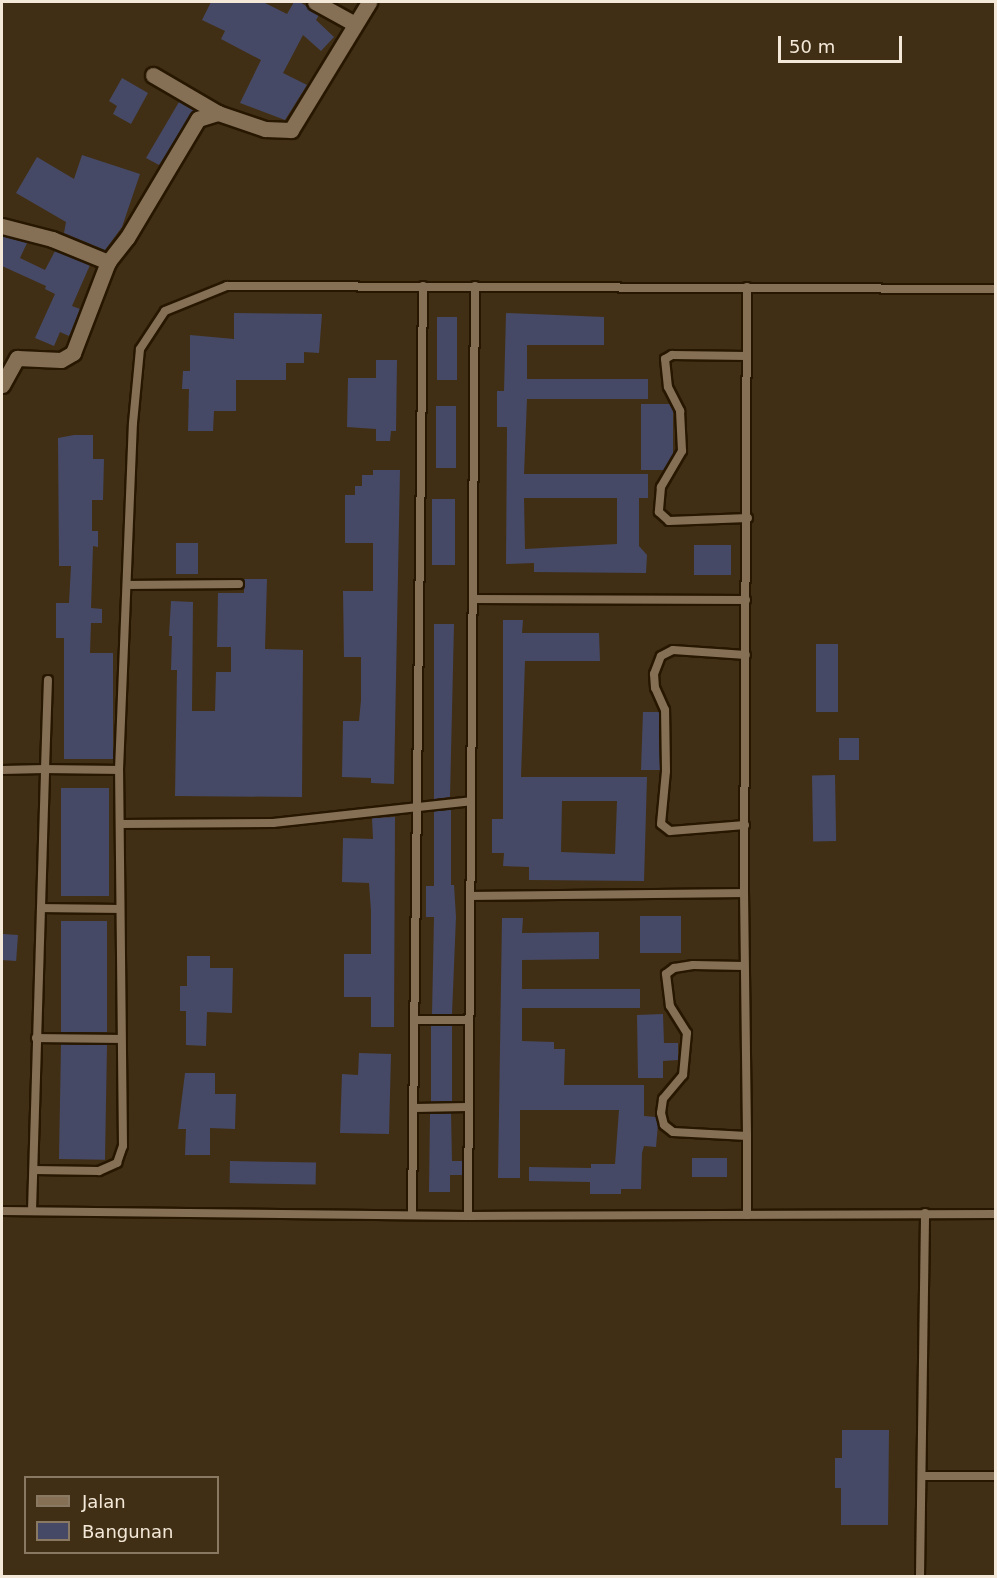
<!DOCTYPE html>
<style>
body{margin:0}
#map{position:relative;width:997px;height:1578px;overflow:hidden;background:#412f15;font-family:"DejaVu Sans",sans-serif}
div>[style]{position:absolute}
[style*='--x']{left:calc(var(--x)*1px);top:calc(var(--y)*1px);width:calc(var(--w)*1px);rotate:calc(var(--a)*1deg)}
.building>*{inset:0;background:#464965;transform-origin:0 0}
.roads{filter:drop-shadow(2px 0 #271700) drop-shadow(-2px 0 #271700) drop-shadow(0 2px #271700) drop-shadow(0 -2px #271700)}
.service>*{height:8px;margin:-4px;padding:0 4px;transform-origin:4px;border-radius:4px;background:#857055}
.minor>*{height:15px;margin:-7.5px;padding:0 7.5px;transform-origin:7.5px;border-radius:7.5px;background:#857055}
span{translate:-50% -50%;white-space:nowrap;text-align:center;line-height:1.15;-webkit-text-stroke:6px #412f15;paint-order:stroke}
.frame{position:absolute;inset:0;border:3px solid #f4e9d9;pointer-events:none}
.legend{position:absolute;left:24px;top:1476px;width:195px;height:78px;box-sizing:border-box;background:#412f15;border:2px solid #897963;margin:0;padding:8px 10px;list-style:none;font-size:18px;color:#f4e9d9}
.legend li{display:flex;align-items:center;gap:12px;height:30px}
.legend b{width:30px;border:2px solid #897963}
.scale{position:absolute;left:778px;top:36px;width:124px;height:27px;box-sizing:border-box;border:3px solid #f4e9d9;border-top:0;padding-left:8px;font-size:18px;line-height:21px;white-space:nowrap;color:#f4e9d9;-webkit-text-stroke:4px #412f15;paint-order:stroke}
</style>
<div id="map">
<div class="building">
<i style="clip-path:polygon(211px 2px,263px 2px,287px 14px,294px 2px,300px 2px,319px 15px,316px 20px,334px 37px,321px 51px,303px 35px,283px 73px,307px 85px,285px 120px,240px 103px,261px 60px,221px 39px,225px 31px,202px 20px)"></i>
<i style="clip-path:polygon(122px 78px,148px 93px,131px 124px,113px 114px,117px 106px,109px 101px)"></i>
<i style="clip-path:polygon(179px 102px,194px 110px,159px 165px,146px 158px)"></i>
<i style="clip-path:polygon(82px 155px,140px 174px,122px 227px,105px 250px,64px 233px,66px 222px,16px 193px,37px 157px,74px 179px)"></i>
<i style="clip-path:polygon(2px 236px,27px 243px,20px 258px,45px 270px,55px 251px,90px 265px,72px 306px,80px 309px,69px 336px,60px 332px,54px 346px,35px 338px,55px 294px,45px 289px,46px 286px,2px 266px)"></i>
<i style="clip-path:polygon(234px 313px,322px 314px,319px 353px,304px 352px,304px 363px,286px 363px,286px 380px,236px 380px,236px 411px,214px 411px,213px 431px,188px 431px,189px 389px,182px 389px,183px 371px,190px 371px,190px 335px,234px 339px)"></i>
<i style="clip-path:polygon(evenodd,506px 313px,604px 317px,604px 345px,527px 345px,527px 379px,648px 379px,648px 399px,527px 399px,524px 474px,648px 474px,648px 498px,639px 498px,639px 546px,647px 555px,646px 573px,534px 572px,534px 563px,506px 564px,507px 427px,497px 427px,497px 391px,504px 391px,506px 313px,524px 498px,617px 498px,617px 544px,525px 549px,524px 498px)"></i>
<i style="left:437px;top:317px;width:20px;height:63px"></i>
<i style="clip-path:polygon(376px 360px,397px 360px,396px 431px,391px 431px,390px 441px,376px 441px,376px 429px,347px 427px,348px 378px,376px 378px)"></i>
<i style="clip-path:polygon(641px 404px,670px 404px,673px 410px,673px 455px,664px 470px,641px 470px)"></i>
<i style="left:436px;top:406px;width:20px;height:62px"></i>
<i style="clip-path:polygon(74px 435px,93px 435px,93px 459px,104px 459px,103px 500px,92px 500px,92px 531px,98px 531px,98px 547px,93px 546px,91px 608px,102px 609px,102px 623px,91px 623px,90px 653px,113px 653px,113px 759px,64px 759px,64px 638px,56px 638px,56px 603px,69px 603px,71px 566px,59px 566px,58px 438px)"></i>
<i style="clip-path:polygon(373px 470px,400px 470px,394px 784px,371px 783px,371px 778px,342px 777px,343px 721px,359px 721px,361px 700px,361px 657px,344px 657px,343px 591px,373px 591px,373px 543px,345px 543px,345px 495px,355px 495px,355px 486px,362px 486px,362px 475px,373px 475px)"></i>
<i style="left:432px;top:499px;width:23px;height:66px"></i>
<i style="left:176px;top:543px;width:22px;height:31px"></i>
<i style="left:694px;top:545px;width:37px;height:30px"></i>
<i style="clip-path:polygon(244px 579px,267px 579px,265px 649px,303px 650px,302px 797px,175px 796px,177px 670px,171px 670px,172px 636px,169px 636px,171px 601px,193px 602px,192px 711px,215px 711px,216px 672px,231px 672px,231px 647px,217px 647px,218px 593px,244px 593px)"></i>
<i style="clip-path:polygon(evenodd,503px 620px,523px 620px,522px 633px,599px 633px,600px 661px,525px 661px,521px 777px,647px 777px,644px 881px,529px 880px,529px 867px,503px 866px,504px 853px,492px 853px,492px 819px,503px 819px,503px 620px,562px 801px,617px 801px,615px 854px,561px 852px,562px 801px)"></i>
<i style="clip-path:polygon(434px 624px,454px 624px,450px 797px,434px 799px)"></i>
<i style="left:816px;top:644px;width:22px;height:68px"></i>
<i style="clip-path:polygon(643px 712px,659px 712px,660px 770px,641px 770px)"></i>
<i style="left:839px;top:738px;width:20px;height:22px"></i>
<i style="left:835px;top:775px;width:66px;height:23px;rotate:89deg"></i>
<i style="left:61px;top:788px;width:48px;height:108px"></i>
<i style="clip-path:polygon(451px 810px,451px 885px,454px 885px,456px 917px,452px 1014px,432px 1014px,434px 917px,426px 917px,426px 886px,434px 886px,434px 811px)"></i>
<i style="clip-path:polygon(395px 817px,394px 1027px,371px 1027px,371px 997px,344px 997px,344px 954px,371px 954px,371px 911px,369px 883px,342px 882px,343px 838px,373px 839px,372px 818px)"></i>
<i style="left:640px;top:916px;width:41px;height:37px"></i>
<i style="clip-path:polygon(502px 918px,523px 918px,522px 933px,599px 932px,599px 959px,522px 960px,522px 989px,640px 989px,640px 1008px,522px 1008px,522px 1041px,554px 1042px,554px 1049px,565px 1049px,564px 1085px,644px 1085px,644px 1116px,656px 1117px,658px 1124px,656px 1147px,644px 1146px,642px 1153px,641px 1189px,621px 1189px,621px 1194px,590px 1194px,590px 1182px,529px 1181px,529px 1167px,591px 1168px,591px 1164px,615px 1164px,619px 1110px,520px 1110px,520px 1178px,498px 1178px)"></i>
<i style="left:61px;top:921px;width:46px;height:111px"></i>
<i style="left:3px;top:934px;width:15px;height:26px;rotate:4deg"></i>
<i style="clip-path:polygon(187px 956px,210px 956px,210px 968px,233px 968px,232px 1013px,207px 1012px,206px 1046px,186px 1045px,186px 1011px,180px 1011px,180px 986px,187px 986px)"></i>
<i style="clip-path:polygon(663px 1014px,664px 1043px,678px 1043px,678px 1060px,663px 1061px,663px 1078px,638px 1078px,637px 1015px)"></i>
<i style="left:431px;top:1026px;width:21px;height:76px"></i>
<i style="left:61px;top:1044px;width:46px;height:115px;rotate:1deg"></i>
<i style="clip-path:polygon(359px 1053px,391px 1054px,389px 1134px,340px 1133px,342px 1074px,358px 1075px)"></i>
<i style="clip-path:polygon(185px 1073px,215px 1073px,215px 1094px,236px 1094px,235px 1129px,210px 1128px,210px 1155px,185px 1155px,186px 1129px,178px 1129px)"></i>
<i style="clip-path:polygon(451px 1113px,452px 1161px,462px 1161px,462px 1175px,450px 1175px,450px 1192px,429px 1192px,430px 1114px)"></i>
<i style="left:692px;top:1158px;width:35px;height:19px"></i>
<i style="left:230px;top:1161px;width:86px;height:22px;rotate:1deg"></i>
<i style="clip-path:polygon(842px 1430px,889px 1430px,888px 1525px,841px 1525px,841px 1488px,835px 1488px,835px 1458px,842px 1458px)"></i>
</div>
<div class="roads">
<div class="service">
<i style="--x:747;--y:356;--w:75;--a:-179.2"></i>
<i style="--x:672;--y:355;--w:8;--a:150"></i>
<i style="--x:665;--y:359;--w:28;--a:84"></i>
<i style="--x:668;--y:387;--w:27;--a:63"></i>
<i style="--x:680;--y:411;--w:40;--a:87.1"></i>
<i style="--x:682;--y:451;--w:42;--a:120.3"></i>
<i style="--x:661;--y:487;--w:25;--a:95"></i>
<i style="--x:659;--y:512;--w:13;--a:42"></i>
<i style="--x:669;--y:521;--w:79;--a:-2.2"></i>
<i style="--x:127;--y:585;--w:112;--a:-0.5"></i>
<i style="--x:474;--y:599;--w:272;--a:0.2"></i>
<i style="--x:2;--y:770;--w:43;--a:-1.3"></i>
<i style="--x:45;--y:769;--w:89;--a:-88.1"></i>
<i style="--x:120;--y:824;--w:153;--a:-0.4"></i>
<i style="--x:273;--y:823;--w:199;--a:-6.3"></i>
<i style="--x:745;--y:825;--w:75;--a:175.4"></i>
<i style="--x:670;--y:831;--w:11;--a:-142"></i>
<i style="--x:661;--y:824;--w:53;--a:-84.6"></i>
<i style="--x:666;--y:771;--w:61;--a:-90.9"></i>
<i style="--x:665;--y:710;--w:24;--a:-114"></i>
<i style="--x:655;--y:688;--w:14;--a:-94"></i>
<i style="--x:654;--y:674;--w:19;--a:-69"></i>
<i style="--x:661;--y:656;--w:13;--a:-27"></i>
<i style="--x:673;--y:650;--w:73;--a:3.9"></i>
<i style="--x:471;--y:896;--w:273;--a:-0.6"></i>
<i style="--x:41;--y:908;--w:78;--a:0.7"></i>
<i style="--x:744;--y:966;--w:51;--a:-178.9"></i>
<i style="--x:693;--y:965;--w:19;--a:171"></i>
<i style="--x:674;--y:968;--w:10;--a:143"></i>
<i style="--x:666;--y:974;--w:32;--a:83"></i>
<i style="--x:670;--y:1006;--w:32;--a:58"></i>
<i style="--x:687;--y:1033;--w:42;--a:95.4"></i>
<i style="--x:683;--y:1075;--w:31;--a:130"></i>
<i style="--x:663;--y:1099;--w:14;--a:98"></i>
<i style="--x:661;--y:1113;--w:12;--a:76"></i>
<i style="--x:664;--y:1125;--w:11;--a:38"></i>
<i style="--x:673;--y:1132;--w:74;--a:3.1"></i>
<i style="--x:747;--y:1136;--w:243;--a:-90.7"></i>
<i style="--x:744;--y:893;--w:606;--a:-89.72"></i>
<i style="--x:415;--y:1020;--w:54;--a:0"></i>
<i style="--x:36;--y:1038;--w:85;--a:0.7"></i>
<i style="--x:414;--y:1108;--w:54;--a:-1.1"></i>
<i style="--x:34;--y:1170;--w:65;--a:0.9"></i>
<i style="--x:99;--y:1171;--w:20;--a:-24"></i>
<i style="--x:117;--y:1163;--w:18;--a:-71"></i>
<i style="--x:123;--y:1146;--w:376;--a:-90.6"></i>
<i style="--x:119;--y:770;--w:347;--a:-87.7"></i>
<i style="--x:133;--y:423;--w:74;--a:-84.6"></i>
<i style="--x:140;--y:349;--w:45;--a:-56.7"></i>
<i style="--x:165;--y:311;--w:67;--a:-22"></i>
<i style="--x:227;--y:286;--w:769;--a:0.22"></i>
<i style="--x:2;--y:1211;--w:466;--a:0.6"></i>
<i style="--x:468;--y:1216;--w:528;--a:-0.22"></i>
<i style="--x:32;--y:1211;--w:442;--a:-88.3"></i>
<i style="--x:45;--y:769;--w:74;--a:0.8"></i>
<i style="--x:412;--y:1214;--w:928;--a:-89.32"></i>
<i style="--x:747;--y:1215;--w:79;--a:-90"></i>
<i style="--x:468;--y:1216;--w:930;--a:-89.57"></i>
<i style="--x:922;--y:1476;--w:74;--a:0"></i>
<i style="--x:920;--y:1576;--w:363;--a:-89.2"></i>
</div>
<div class="minor">
<i style="--x:315;--y:2;--w:43;--a:28.9"></i>
<i style="--x:153;--y:75;--w:75;--a:30.3"></i>
<i style="--x:2;--y:226;--w:52;--a:14.6"></i>
<i style="--x:52;--y:239;--w:61;--a:22.3"></i>
<i style="--x:2;--y:385;--w:31;--a:-61"></i>
<i style="--x:17;--y:358;--w:44;--a:2.6"></i>
<i style="--x:61;--y:360;--w:14;--a:-30"></i>
<i style="--x:73;--y:353;--w:97;--a:-69"></i>
<i style="--x:108;--y:262;--w:31;--a:-52"></i>
<i style="--x:127;--y:238;--w:139;--a:-59.2"></i>
<i style="--x:198;--y:119;--w:21;--a:-17"></i>
<i style="--x:218;--y:113;--w:50;--a:18.8"></i>
<i style="--x:265;--y:129;--w:26;--a:2"></i>
<i style="--x:291;--y:130;--w:150;--a:-58.6"></i>
</div>
</div>
<div class="frame"></div>
<ul class="legend">
<li><b style="height:8px;background:#857055"></b>Jalan</li>
<li><b style="height:16px;background:#464965"></b>Bangunan</li>
</ul>
<div class="scale">50 m</div>
</div>
